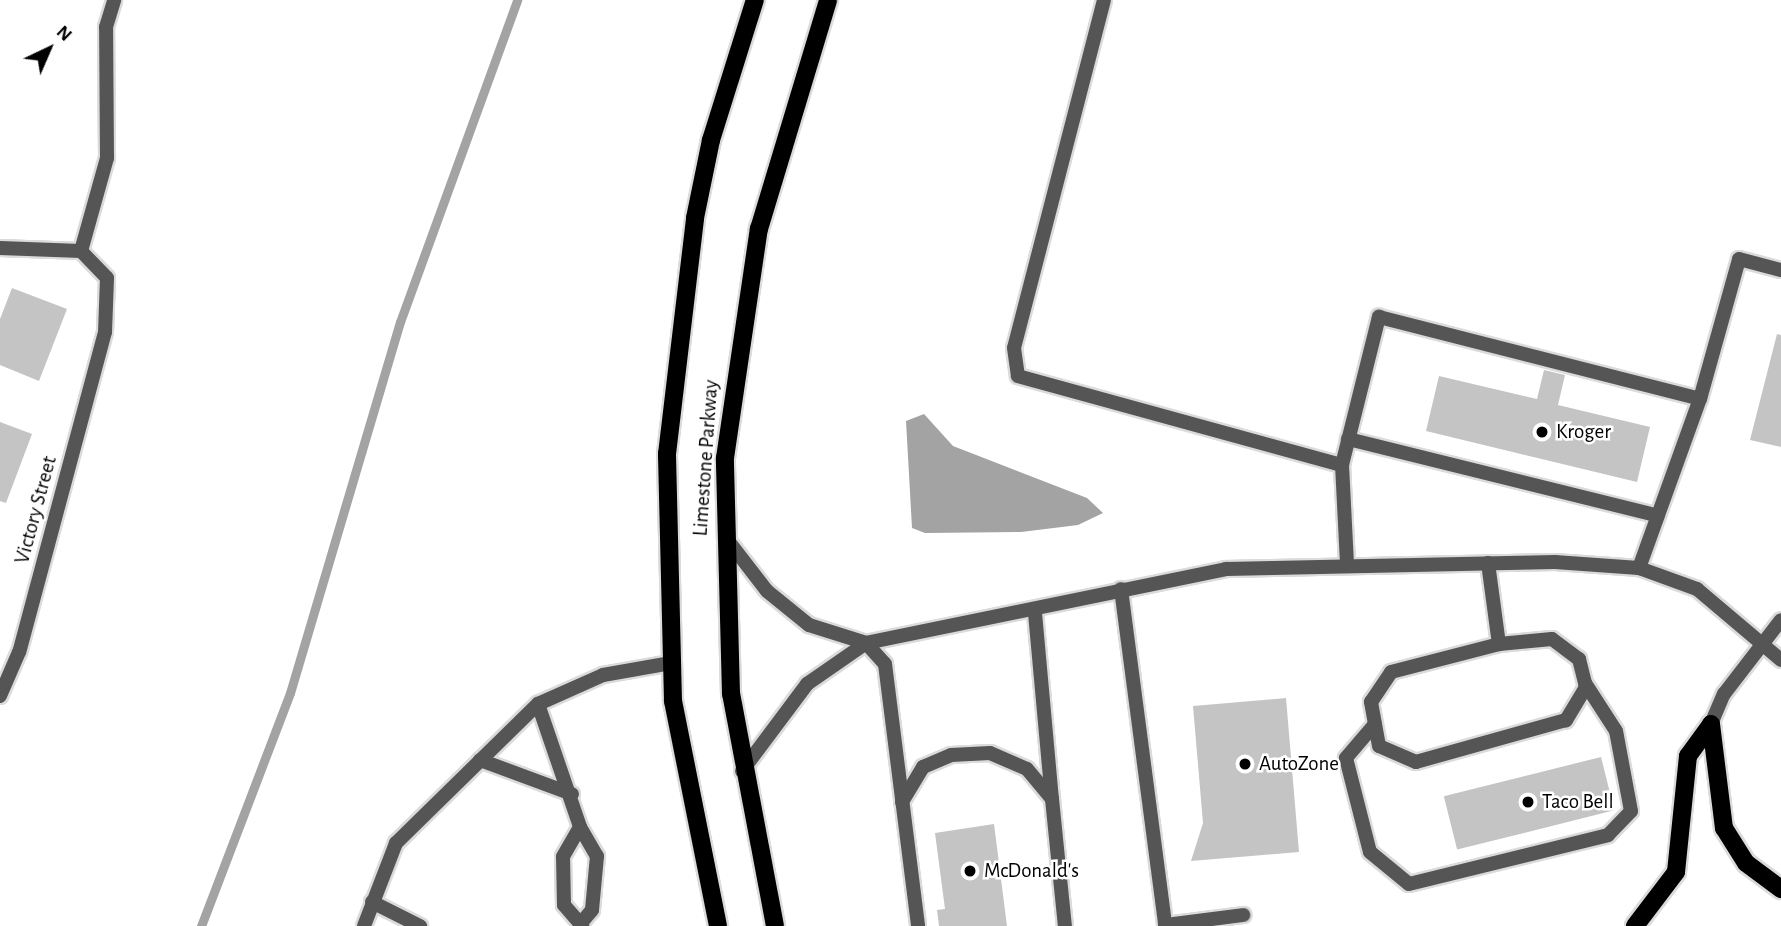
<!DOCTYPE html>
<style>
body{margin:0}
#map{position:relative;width:1781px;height:926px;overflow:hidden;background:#fff;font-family:"Alegreya Sans",sans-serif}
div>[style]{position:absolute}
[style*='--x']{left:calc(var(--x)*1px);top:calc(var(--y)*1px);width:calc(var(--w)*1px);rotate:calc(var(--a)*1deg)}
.water>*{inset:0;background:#a3a3a3}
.stream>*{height:9px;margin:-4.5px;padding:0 4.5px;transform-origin:4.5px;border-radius:4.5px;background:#a3a3a3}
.building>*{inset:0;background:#c4c4c4;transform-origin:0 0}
.roads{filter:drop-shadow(2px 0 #dbdbdb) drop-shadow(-2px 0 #dbdbdb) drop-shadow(0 2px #dbdbdb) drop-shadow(0 -2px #dbdbdb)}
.lane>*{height:14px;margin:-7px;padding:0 7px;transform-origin:7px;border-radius:7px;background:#555}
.street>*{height:14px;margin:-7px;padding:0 7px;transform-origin:7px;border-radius:7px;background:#555}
.primary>*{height:18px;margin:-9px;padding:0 9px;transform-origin:9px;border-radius:9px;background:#000}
.dots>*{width:19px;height:19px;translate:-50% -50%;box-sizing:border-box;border:4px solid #fff;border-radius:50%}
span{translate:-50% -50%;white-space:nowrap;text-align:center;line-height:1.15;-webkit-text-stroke:5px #fff;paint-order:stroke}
.poi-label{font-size:21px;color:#000}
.left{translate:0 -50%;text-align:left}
.street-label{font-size:21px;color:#000}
.north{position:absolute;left:14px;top:14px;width:70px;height:70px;-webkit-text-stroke:5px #fff;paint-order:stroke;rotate:44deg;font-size:19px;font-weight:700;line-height:28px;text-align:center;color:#000}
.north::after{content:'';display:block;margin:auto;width:24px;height:32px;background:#000;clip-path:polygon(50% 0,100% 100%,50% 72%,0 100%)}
</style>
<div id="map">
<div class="water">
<i style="clip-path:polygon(924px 414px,953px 446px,1087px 498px,1103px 513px,1078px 525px,1021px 532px,925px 533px,912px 528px,906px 421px)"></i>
</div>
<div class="stream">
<i style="--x:201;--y:926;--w:249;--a:-69.1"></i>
<i style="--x:290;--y:693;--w:387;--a:-73.5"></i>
<i style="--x:400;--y:322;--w:343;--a:-70"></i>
</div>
<div class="building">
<i style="clip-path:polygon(12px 288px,67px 309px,39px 381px,0 365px,0 319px)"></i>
<i style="clip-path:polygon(1777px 334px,1781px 335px,1781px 447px,1750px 440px)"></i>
<i style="clip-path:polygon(1544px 370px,1565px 375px,1558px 405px,1650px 427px,1637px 482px,1426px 431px,1439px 376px,1537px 399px)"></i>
<i style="clip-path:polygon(0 422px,32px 434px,6px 503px,0 501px)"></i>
<i style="clip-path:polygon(1286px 698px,1299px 852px,1191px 861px,1203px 823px,1193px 706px)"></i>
<i style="left:1601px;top:757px;width:55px;height:162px;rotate:76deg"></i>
<i style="clip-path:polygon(994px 824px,1007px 926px,939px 926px,937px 910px,945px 909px,935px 833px)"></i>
</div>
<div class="roads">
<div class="lane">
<i style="--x:1104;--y:0;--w:359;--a:104.5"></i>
<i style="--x:1014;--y:348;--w:28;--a:82"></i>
<i style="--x:1018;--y:376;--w:336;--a:15.4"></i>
<i style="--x:1342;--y:465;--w:153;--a:-76"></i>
<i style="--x:1379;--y:317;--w:331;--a:14.3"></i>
<i style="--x:1700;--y:399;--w:145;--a:-74.4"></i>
<i style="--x:1739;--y:259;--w:43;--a:14.7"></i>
<i style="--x:81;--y:251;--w:97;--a:-74.4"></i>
<i style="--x:107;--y:158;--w:131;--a:-90.4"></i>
<i style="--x:106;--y:27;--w:28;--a:-73"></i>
<i style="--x:1348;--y:439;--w:319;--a:13.9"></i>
<i style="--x:1342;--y:465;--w:100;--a:87.1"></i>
<i style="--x:726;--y:538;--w:67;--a:52.3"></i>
<i style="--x:767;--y:591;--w:54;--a:39"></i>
<i style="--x:809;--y:625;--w:60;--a:17.5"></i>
<i style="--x:866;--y:643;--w:28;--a:48"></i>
<i style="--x:885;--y:664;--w:264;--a:82.8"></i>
<i style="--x:1488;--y:563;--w:82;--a:82.3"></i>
<i style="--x:1639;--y:568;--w:180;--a:-70.2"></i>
<i style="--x:1121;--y:589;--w:339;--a:82.5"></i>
<i style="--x:1165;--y:925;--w:79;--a:-7.3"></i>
<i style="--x:1035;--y:613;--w:187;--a:84.8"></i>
<i style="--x:1552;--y:639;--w:34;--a:37"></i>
<i style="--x:1579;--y:659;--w:29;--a:76"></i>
<i style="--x:1586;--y:687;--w:39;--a:121"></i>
<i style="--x:1566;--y:720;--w:156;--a:164.4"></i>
<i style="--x:1416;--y:762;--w:40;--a:-156.6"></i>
<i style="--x:1379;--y:746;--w:45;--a:-100.3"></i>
<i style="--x:1371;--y:702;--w:36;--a:-56"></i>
<i style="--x:1391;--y:672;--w:112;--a:-14.5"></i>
<i style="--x:1499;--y:644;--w:53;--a:-5.4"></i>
<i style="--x:538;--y:704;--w:130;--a:71.1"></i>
<i style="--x:580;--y:827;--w:34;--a:60"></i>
<i style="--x:597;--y:856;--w:54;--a:95.3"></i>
<i style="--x:592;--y:910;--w:17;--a:130"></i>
<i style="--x:1375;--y:724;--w:45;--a:130.5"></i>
<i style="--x:1346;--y:758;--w:97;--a:75.7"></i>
<i style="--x:1370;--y:852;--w:50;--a:39.4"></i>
<i style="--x:1409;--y:884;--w:205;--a:-13.8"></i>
<i style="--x:1608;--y:835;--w:33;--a:-46"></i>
<i style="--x:1631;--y:811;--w:81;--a:-100.6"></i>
<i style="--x:1616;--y:731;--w:57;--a:-122.9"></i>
<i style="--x:480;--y:760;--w:98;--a:20.3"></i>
<i style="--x:742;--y:771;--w:109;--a:-53.2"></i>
<i style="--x:807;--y:684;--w:72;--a:-34.8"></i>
<i style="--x:866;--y:643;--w:368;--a:-11.6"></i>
<i style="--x:1226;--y:569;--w:329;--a:-1.2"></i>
<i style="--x:1555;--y:562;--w:84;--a:4.1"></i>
<i style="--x:1639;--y:568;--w:62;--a:19.9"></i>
<i style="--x:1697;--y:589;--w:110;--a:40.2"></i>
<i style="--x:902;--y:802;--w:41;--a:-59"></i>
<i style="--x:923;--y:767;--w:30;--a:-23"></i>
<i style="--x:951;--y:755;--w:39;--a:-3"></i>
<i style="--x:990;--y:753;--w:40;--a:23.4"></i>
<i style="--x:1027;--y:769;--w:39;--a:50"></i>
<i style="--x:1052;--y:799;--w:128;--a:84.2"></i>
<i style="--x:580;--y:827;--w:34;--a:120"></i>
<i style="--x:563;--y:857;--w:48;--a:88.8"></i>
<i style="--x:564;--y:905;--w:28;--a:49"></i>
<i style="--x:372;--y:902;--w:54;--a:26.6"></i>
<i style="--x:364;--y:926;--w:89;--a:-68.9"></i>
<i style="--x:396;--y:843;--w:199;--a:-44.4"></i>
<i style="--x:538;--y:704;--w:71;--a:-24"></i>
<i style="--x:603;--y:675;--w:69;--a:-10"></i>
</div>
<div class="street">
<i style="--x:0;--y:248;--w:81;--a:2.1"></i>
<i style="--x:81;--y:251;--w:37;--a:46"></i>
<i style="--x:107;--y:278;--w:54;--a:92.1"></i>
<i style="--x:105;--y:332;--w:331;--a:105"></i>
<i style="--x:19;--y:652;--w:48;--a:113.4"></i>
<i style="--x:1711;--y:724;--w:33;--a:-67"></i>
<i style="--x:1724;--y:694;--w:93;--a:-52.4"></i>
</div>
<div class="primary">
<i style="--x:1711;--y:724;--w:105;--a:82.9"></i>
<i style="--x:1724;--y:828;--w:41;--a:57.8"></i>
<i style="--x:1746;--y:863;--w:44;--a:36.6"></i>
<i style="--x:718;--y:926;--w:229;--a:-101.3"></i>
<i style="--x:673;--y:701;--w:247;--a:-91.4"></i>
<i style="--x:667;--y:454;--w:238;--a:-83.2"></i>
<i style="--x:695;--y:218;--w:80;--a:-78.4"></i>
<i style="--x:711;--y:140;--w:147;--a:-72.6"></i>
<i style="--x:775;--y:926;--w:236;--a:-100.7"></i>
<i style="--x:731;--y:694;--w:236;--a:-91.5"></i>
<i style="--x:725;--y:458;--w:232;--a:-81.6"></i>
<i style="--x:759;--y:229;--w:239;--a:-73.2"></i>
<i style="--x:1635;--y:926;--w:68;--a:-52.8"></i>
<i style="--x:1676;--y:872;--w:117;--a:-84.1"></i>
<i style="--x:1688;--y:756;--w:39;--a:-54"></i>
</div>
</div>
<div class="dots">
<i style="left:1542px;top:432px;background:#000"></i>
<i style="left:1245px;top:764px;background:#000"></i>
<i style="left:1528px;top:802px;background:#000"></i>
<i style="left:970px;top:871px;background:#000"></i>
</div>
<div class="poi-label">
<span class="left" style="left:1556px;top:432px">Kroger</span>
<span class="left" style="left:1259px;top:764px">AutoZone</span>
<span class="left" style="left:1542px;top:802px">Taco Bell</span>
<span class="left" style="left:984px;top:871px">McDonald's</span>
</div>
<div class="street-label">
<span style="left:706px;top:458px;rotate:-86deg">Limestone Parkway</span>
<span style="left:36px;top:510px;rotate:-75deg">Victory Street</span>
</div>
<div class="north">N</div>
</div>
